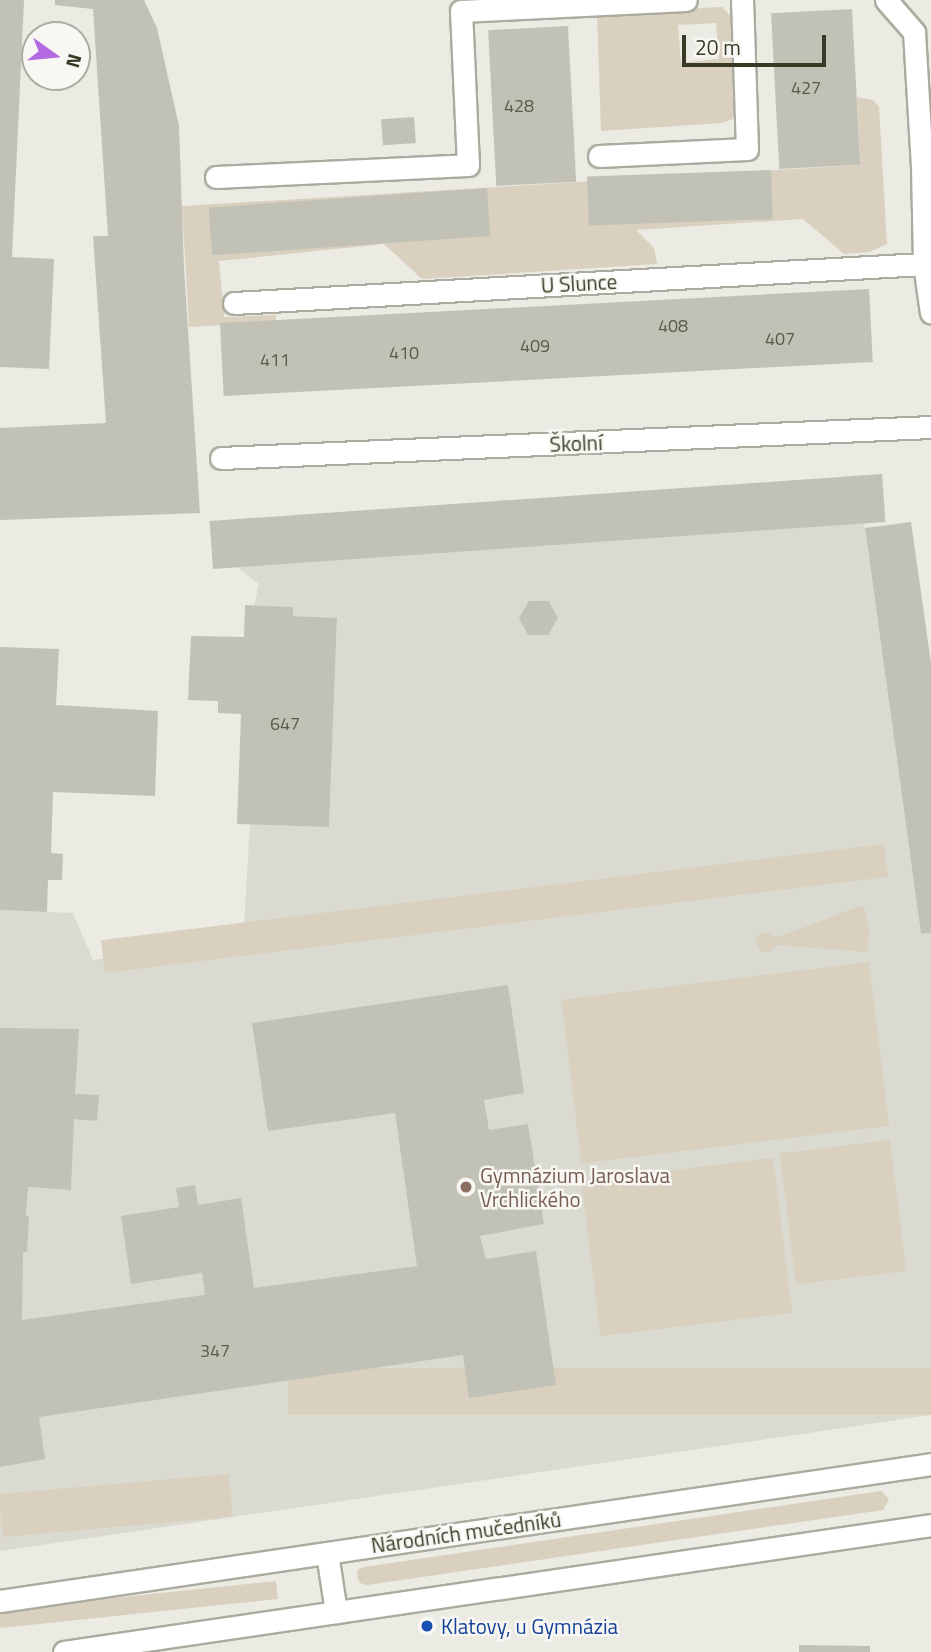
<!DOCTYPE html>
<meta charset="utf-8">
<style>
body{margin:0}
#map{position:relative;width:931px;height:1652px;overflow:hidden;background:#ebeae3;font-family:"Titillium Web",sans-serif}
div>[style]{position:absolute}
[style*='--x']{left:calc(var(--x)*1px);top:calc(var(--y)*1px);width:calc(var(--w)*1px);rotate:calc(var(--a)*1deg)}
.built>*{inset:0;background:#dbdad1}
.green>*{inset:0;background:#d9d0bf;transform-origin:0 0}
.building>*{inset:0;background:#c2c1b6;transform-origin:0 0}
.roads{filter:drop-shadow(2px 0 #abab9f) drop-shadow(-2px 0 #abab9f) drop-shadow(0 2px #abab9f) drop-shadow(0 -2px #abab9f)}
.service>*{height:21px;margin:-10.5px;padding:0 10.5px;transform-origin:10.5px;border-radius:10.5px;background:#fff}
.minor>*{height:21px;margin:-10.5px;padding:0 10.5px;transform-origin:10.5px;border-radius:10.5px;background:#fff}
.dots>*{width:19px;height:19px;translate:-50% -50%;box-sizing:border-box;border:4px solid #f8f7f3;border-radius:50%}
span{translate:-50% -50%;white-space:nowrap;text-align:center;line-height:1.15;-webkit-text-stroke:5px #f8f7f3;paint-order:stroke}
.number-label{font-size:18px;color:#5a5c49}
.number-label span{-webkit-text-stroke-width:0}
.street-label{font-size:21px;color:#383a25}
.education-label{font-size:21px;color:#785e54}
.left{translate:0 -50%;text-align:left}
.transit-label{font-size:21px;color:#164399}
.north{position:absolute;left:21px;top:21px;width:70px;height:70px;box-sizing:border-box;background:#f8f7f3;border:2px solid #ababa1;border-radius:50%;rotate:105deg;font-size:19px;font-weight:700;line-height:28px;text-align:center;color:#383a25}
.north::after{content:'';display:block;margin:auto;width:24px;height:32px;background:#b46be1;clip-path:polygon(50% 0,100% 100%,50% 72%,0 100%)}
.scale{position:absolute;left:682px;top:35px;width:144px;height:32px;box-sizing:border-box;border:4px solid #383a25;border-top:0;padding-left:9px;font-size:21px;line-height:24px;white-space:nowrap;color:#383a25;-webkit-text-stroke:5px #f8f7f3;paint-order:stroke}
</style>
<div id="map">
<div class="built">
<i style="clip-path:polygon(864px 523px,921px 934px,931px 933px,931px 1415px,0 1551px,0 910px,73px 913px,93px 960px,243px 942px,250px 824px,329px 827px,337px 618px,293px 616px,293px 607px,254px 606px,259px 584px,233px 564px)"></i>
</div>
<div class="green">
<i style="clip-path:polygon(evenodd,722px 7px,732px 17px,737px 109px,733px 119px,722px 123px,601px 131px,597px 13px,722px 7px,716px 23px,719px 59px,681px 63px,678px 25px,716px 23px)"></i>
<i style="clip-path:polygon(857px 97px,873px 100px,879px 107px,887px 244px,869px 252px,844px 254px,803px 219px,636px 230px,654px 248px,657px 264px,422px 279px,384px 244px,219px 261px,224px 317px,276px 315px,276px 322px,189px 327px,182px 206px,860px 165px)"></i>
<i style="left:884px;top:844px;width:33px;height:789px;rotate:83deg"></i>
<i style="clip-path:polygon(863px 905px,869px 927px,868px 952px,776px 945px,769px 952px,762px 952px,757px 947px,755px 940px,761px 933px,771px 933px,775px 938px)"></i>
<i style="left:869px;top:962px;width:165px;height:310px;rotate:83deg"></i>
<i style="left:890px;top:1140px;width:132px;height:111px;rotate:83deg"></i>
<i style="left:773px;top:1158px;width:156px;height:193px;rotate:83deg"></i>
<i style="left:931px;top:1368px;width:47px;height:643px;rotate:90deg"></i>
<i style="left:229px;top:1474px;width:43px;height:231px;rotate:85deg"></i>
<i style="clip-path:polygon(881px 1491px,889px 1499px,883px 1510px,367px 1585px,360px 1583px,357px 1577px,358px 1570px,364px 1567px)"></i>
<i style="left:276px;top:1581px;width:18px;height:279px;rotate:84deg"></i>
</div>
<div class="building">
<i style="clip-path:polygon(0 0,24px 0,12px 257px,54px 259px,49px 369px,0 367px)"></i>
<i style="clip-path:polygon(55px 0,144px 0,157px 28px,179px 126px,184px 268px,200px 513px,0 520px,0 428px,106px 423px,93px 236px,108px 236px,93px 9px,55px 5px)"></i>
<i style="left:852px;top:9px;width:156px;height:81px;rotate:87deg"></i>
<i style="left:568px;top:26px;width:156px;height:80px;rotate:87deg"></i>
<i style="left:414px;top:117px;width:26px;height:33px;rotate:86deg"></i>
<i style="left:771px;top:170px;width:49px;height:184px;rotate:88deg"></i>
<i style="left:487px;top:188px;width:48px;height:279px;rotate:86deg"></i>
<i style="left:869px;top:289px;width:73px;height:650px;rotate:87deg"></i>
<i style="left:882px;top:474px;width:48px;height:674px;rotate:86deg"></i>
<i style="clip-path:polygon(911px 522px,931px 663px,931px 933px,921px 934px,865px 528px)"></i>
<i style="clip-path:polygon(529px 601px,549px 601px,558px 618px,548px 635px,528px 635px,519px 618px)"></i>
<i style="clip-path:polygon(245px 605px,293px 607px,293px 616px,337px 618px,329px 827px,237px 824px,241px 714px,218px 713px,218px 701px,188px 700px,191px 636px,244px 637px)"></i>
<i style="clip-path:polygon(0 647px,59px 649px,56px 705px,158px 711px,155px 796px,53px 792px,51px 853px,63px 854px,62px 880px,48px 880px,47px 912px,0 910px)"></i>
<i style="clip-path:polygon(508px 985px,524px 1093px,484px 1100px,489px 1130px,528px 1124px,544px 1224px,480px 1236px,486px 1259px,536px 1251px,556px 1385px,469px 1398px,463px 1355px,39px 1417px,45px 1459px,0 1467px,0 1028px,79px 1029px,75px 1094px,99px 1095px,97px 1121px,74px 1119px,71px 1190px,28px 1187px,26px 1216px,29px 1216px,27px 1252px,23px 1252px,22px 1320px,205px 1295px,202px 1273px,131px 1284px,121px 1216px,179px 1207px,176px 1188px,195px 1185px,198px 1205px,241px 1198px,254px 1288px,417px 1266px,395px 1113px,268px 1131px,252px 1023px)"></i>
<i style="clip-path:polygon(799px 1645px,870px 1646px,870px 1652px,799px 1652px)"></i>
</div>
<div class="roads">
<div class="service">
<i style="--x:886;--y:0;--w:43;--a:48.8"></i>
<i style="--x:914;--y:32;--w:134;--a:86.6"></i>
<i style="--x:599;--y:156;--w:148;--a:-2.7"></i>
<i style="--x:747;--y:149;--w:149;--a:-91.9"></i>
<i style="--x:216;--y:177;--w:252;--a:-2.7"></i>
<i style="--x:468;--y:165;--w:154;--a:-92.6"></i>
<i style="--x:461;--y:11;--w:225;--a:-2.8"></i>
</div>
<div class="minor">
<i style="--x:922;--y:166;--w:98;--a:88.8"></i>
<i style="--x:924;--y:264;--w:49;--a:81.9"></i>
<i style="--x:234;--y:303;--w:691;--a:-3.24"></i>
<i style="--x:221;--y:458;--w:711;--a:-2.5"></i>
<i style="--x:327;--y:1553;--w:60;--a:81.3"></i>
<i style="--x:0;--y:1601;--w:941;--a:-8.37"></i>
<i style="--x:64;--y:1652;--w:876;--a:-8.33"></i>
</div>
</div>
<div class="dots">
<i style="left:466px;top:1187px;background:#8d6e63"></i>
<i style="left:427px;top:1626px;background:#1a4fb4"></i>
</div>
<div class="number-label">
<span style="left:806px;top:88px">427</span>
<span style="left:519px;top:106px">428</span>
<span style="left:673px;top:326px">408</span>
<span style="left:780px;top:339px">407</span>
<span style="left:535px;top:346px">409</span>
<span style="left:404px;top:353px">410</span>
<span style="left:275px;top:360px">411</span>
<span style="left:285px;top:724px">647</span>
<span style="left:215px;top:1351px">347</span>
</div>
<div class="street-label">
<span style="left:579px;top:283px;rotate:-3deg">U Slunce</span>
<span style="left:576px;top:443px;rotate:-2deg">Školní</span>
<span style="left:466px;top:1532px;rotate:-8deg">Národních mučedníků</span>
</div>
<div class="education-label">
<span class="left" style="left:480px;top:1187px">Gymnázium Jaroslava<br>Vrchlického</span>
</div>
<div class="transit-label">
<span class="left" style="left:441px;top:1626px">Klatovy, u Gymnázia</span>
</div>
<div class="north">N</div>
<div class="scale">20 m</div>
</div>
